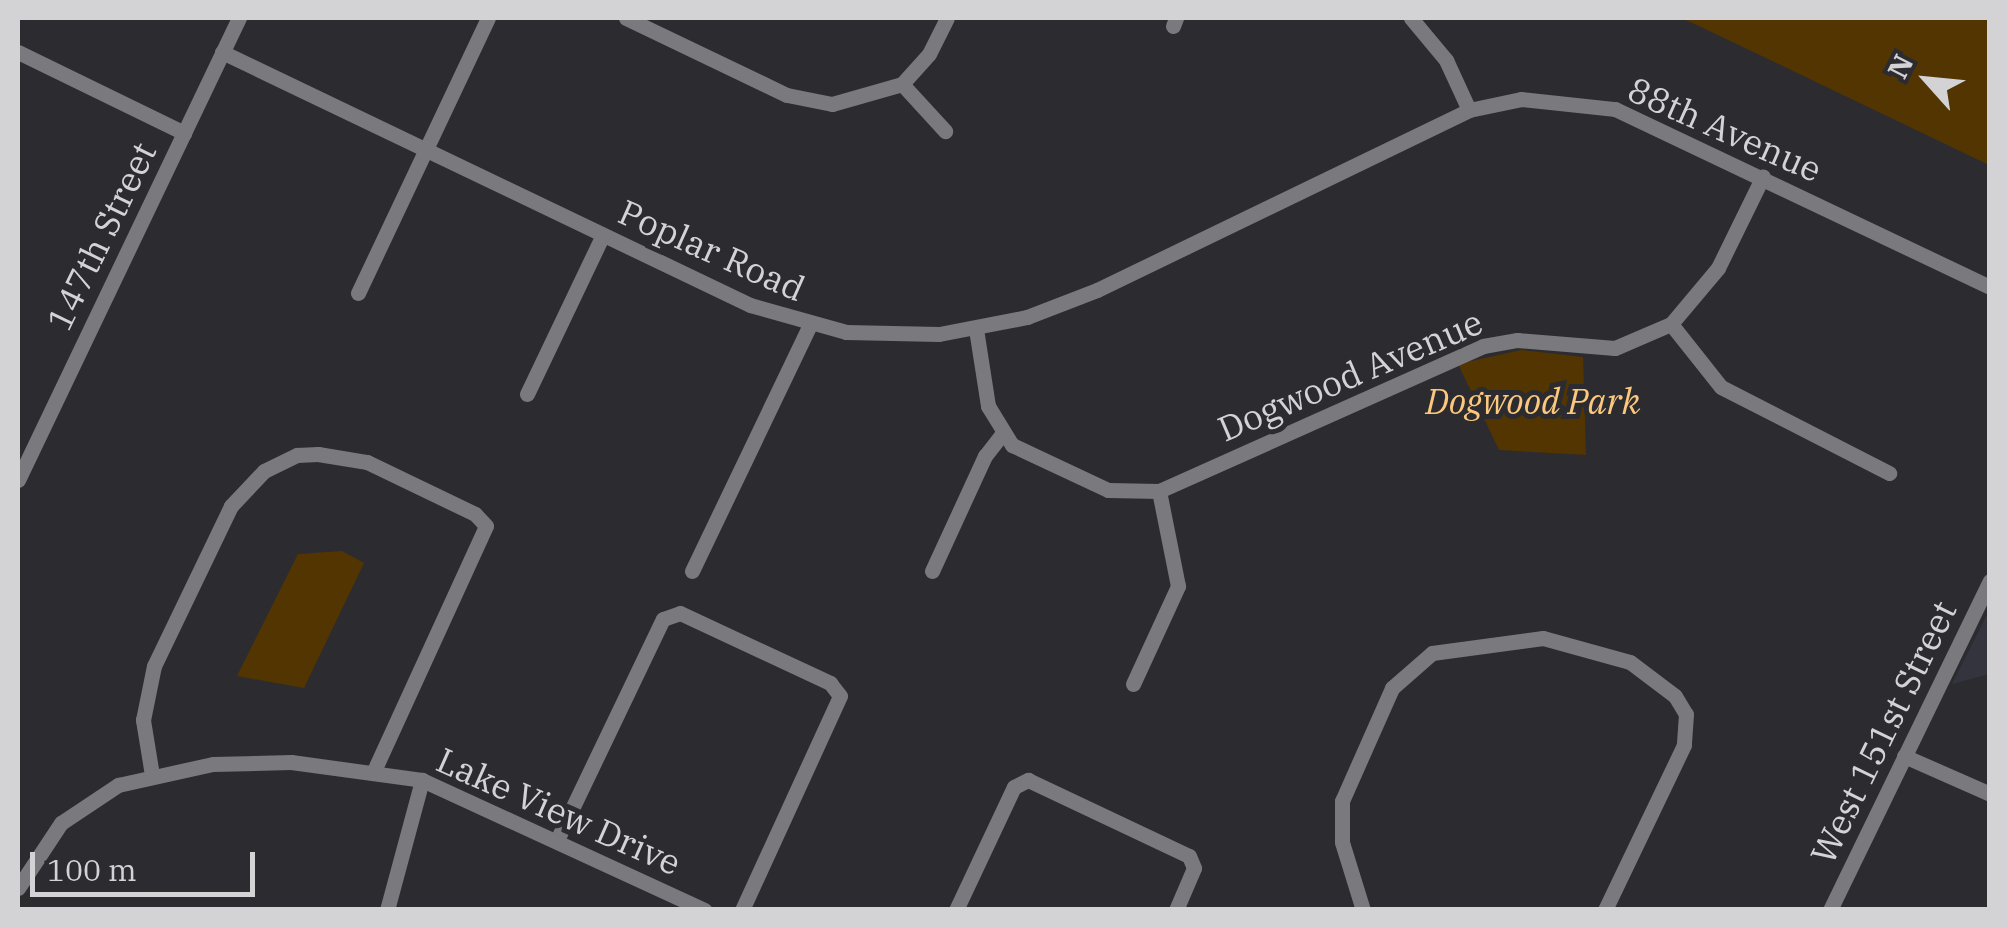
<!DOCTYPE html>
<style>
body{margin:0}
#map{position:relative;width:2007px;height:927px;overflow:hidden;background:#2c2c30;font-family:"IBM Plex Serif",serif}
div>[style]{position:absolute}
[style*='--x']{left:calc(var(--x)*1px);top:calc(var(--y)*1px);width:calc(var(--w)*1px);rotate:calc(var(--a)*1deg)}
.built>*{inset:0;background:#34343e}
.green>*{inset:0;background:#523500}
.minor>*{height:15px;margin:-7.5px;padding:0 7.5px;transform-origin:7.5px;border-radius:7.5px;background:#79797e}
span{translate:-50% -50%;white-space:nowrap;text-align:center;line-height:1.15;-webkit-text-stroke:10px #2c2c30;paint-order:stroke}
.street-label{font-size:35px;color:#d3d3d6}
.park-label{font-size:35px;color:#fcc87e;font-style:italic}
.frame{position:absolute;inset:0;border:20px solid #d3d3d6;pointer-events:none}
.north{position:absolute;left:1877px;top:30px;width:100px;height:100px;-webkit-text-stroke:8px #2c2c30;paint-order:stroke;rotate:297deg;font-size:28px;font-weight:700;line-height:40px;text-align:center;color:#d3d3d6}
.north::after{content:'';display:block;margin:auto;width:35px;height:45px;background:#d3d3d6;clip-path:polygon(50% 0,100% 100%,50% 72%,0 100%)}
.scale{position:absolute;left:30px;top:852px;width:225px;height:45px;box-sizing:border-box;border:5px solid #d3d3d6;border-top:0;padding-left:12px;font-size:30px;line-height:35px;white-space:nowrap;color:#d3d3d6;-webkit-text-stroke:8px #2c2c30;paint-order:stroke}
</style>
<div id="map">
<div class="built">
<i style="clip-path:polygon(1989px 611px,1989px 674px,1952px 684px)"></i>
</div>
<div class="green">
<i style="clip-path:polygon(1681px 18px,1989px 18px,1989px 165px,1699px 26px)"></i>
<i style="clip-path:polygon(1521px 350px,1583px 357px,1586px 455px,1499px 450px,1458px 364px)"></i>
<i style="clip-path:polygon(342px 551px,364px 563px,304px 688px,237px 676px,298px 554px)"></i>
</div>
<div class="minor">
<i style="--x:626;--y:18;--w:178;--a:25.6"></i>
<i style="--x:787;--y:95;--w:46;--a:11.3"></i>
<i style="--x:832;--y:104;--w:73;--a:-15.9"></i>
<i style="--x:902;--y:84;--w:40;--a:-48"></i>
<i style="--x:929;--y:54;--w:40;--a:-63.4"></i>
<i style="--x:1411;--y:18;--w:55;--a:50.2"></i>
<i style="--x:1446;--y:60;--w:55;--a:65.3"></i>
<i style="--x:1173;--y:26;--w:9;--a:-69"></i>
<i style="--x:18;--y:52;--w:185;--a:26"></i>
<i style="--x:222;--y:52;--w:585;--a:25.6"></i>
<i style="--x:750;--y:305;--w:100;--a:15.7"></i>
<i style="--x:846;--y:332;--w:93;--a:1.2"></i>
<i style="--x:939;--y:334;--w:90;--a:-10.9"></i>
<i style="--x:1027;--y:317;--w:75;--a:-21.1"></i>
<i style="--x:1097;--y:290;--w:413;--a:-25.8"></i>
<i style="--x:1469;--y:110;--w:53;--a:-11.9"></i>
<i style="--x:1521;--y:99;--w:95;--a:6.1"></i>
<i style="--x:1615;--y:109;--w:415;--a:25.4"></i>
<i style="--x:902;--y:84;--w:64;--a:47.5"></i>
<i style="--x:358;--y:293;--w:304;--a:-64.7"></i>
<i style="--x:1671;--y:324;--w:80;--a:51.6"></i>
<i style="--x:1721;--y:387;--w:189;--a:27.1"></i>
<i style="--x:976;--y:329;--w:78;--a:81.1"></i>
<i style="--x:988;--y:406;--w:46;--a:58.4"></i>
<i style="--x:1012;--y:445;--w:106;--a:25.1"></i>
<i style="--x:1108;--y:490;--w:51;--a:1.1"></i>
<i style="--x:1159;--y:491;--w:355;--a:-24.1"></i>
<i style="--x:1483;--y:346;--w:35;--a:-10"></i>
<i style="--x:1517;--y:340;--w:98;--a:4.7"></i>
<i style="--x:1615;--y:348;--w:61;--a:-23.2"></i>
<i style="--x:1671;--y:324;--w:73;--a:-50"></i>
<i style="--x:1718;--y:268;--w:102;--a:-63.9"></i>
<i style="--x:527;--y:394;--w:176;--a:-64.5"></i>
<i style="--x:18;--y:480;--w:512;--a:-64.44"></i>
<i style="--x:692;--y:571;--w:273;--a:-64.4"></i>
<i style="--x:932;--y:571;--w:127;--a:-65.3"></i>
<i style="--x:985;--y:456;--w:28;--a:-52"></i>
<i style="--x:1133;--y:684;--w:108;--a:-65.3"></i>
<i style="--x:1178;--y:586;--w:97;--a:-101.3"></i>
<i style="--x:1904;--y:756;--w:94;--a:23.8"></i>
<i style="--x:152;--y:775;--w:56;--a:-99.3"></i>
<i style="--x:143;--y:720;--w:55;--a:-78.5"></i>
<i style="--x:154;--y:666;--w:178;--a:-64.3"></i>
<i style="--x:231;--y:506;--w:48;--a:-46.7"></i>
<i style="--x:264;--y:471;--w:37;--a:-26"></i>
<i style="--x:297;--y:455;--w:21;--a:-3"></i>
<i style="--x:318;--y:454;--w:50;--a:9.3"></i>
<i style="--x:367;--y:462;--w:120;--a:25.7"></i>
<i style="--x:475;--y:514;--w:16;--a:47"></i>
<i style="--x:486;--y:526;--w:267;--a:114.6"></i>
<i style="--x:557;--y:840;--w:245;--a:-64.4"></i>
<i style="--x:663;--y:619;--w:18;--a:-19"></i>
<i style="--x:680;--y:613;--w:166;--a:25"></i>
<i style="--x:830;--y:683;--w:16;--a:52"></i>
<i style="--x:840;--y:696;--w:235;--a:114.6"></i>
<i style="--x:18;--y:888;--w:78;--a:-56.5"></i>
<i style="--x:61;--y:823;--w:69;--a:-33.7"></i>
<i style="--x:118;--y:785;--w:97;--a:-12.5"></i>
<i style="--x:213;--y:764;--w:78;--a:-1.5"></i>
<i style="--x:291;--y:762;--w:132;--a:7.8"></i>
<i style="--x:422;--y:780;--w:311;--a:24.7"></i>
<i style="--x:387;--y:910;--w:135;--a:-74.9"></i>
<i style="--x:956;--y:910;--w:136;--a:-64.8"></i>
<i style="--x:1014;--y:787;--w:16;--a:-27"></i>
<i style="--x:1028;--y:780;--w:178;--a:25.3"></i>
<i style="--x:1189;--y:856;--w:13;--a:67"></i>
<i style="--x:1194;--y:868;--w:46;--a:113.2"></i>
<i style="--x:1363;--y:910;--w:71;--a:-107.2"></i>
<i style="--x:1342;--y:842;--w:41;--a:-90"></i>
<i style="--x:1342;--y:801;--w:124;--a:-66.1"></i>
<i style="--x:1392;--y:688;--w:53;--a:-41.2"></i>
<i style="--x:1432;--y:653;--w:112;--a:-7.7"></i>
<i style="--x:1543;--y:638;--w:90;--a:15.4"></i>
<i style="--x:1630;--y:662;--w:56;--a:37.1"></i>
<i style="--x:1675;--y:696;--w:21;--a:59"></i>
<i style="--x:1686;--y:714;--w:31;--a:94"></i>
<i style="--x:1684;--y:745;--w:183;--a:115.6"></i>
<i style="--x:1830;--y:910;--w:366;--a:-64.1"></i>
</div>
<div class="street-label">
<span style="left:1725px;top:129px;rotate:24deg">88th Avenue</span>
<span style="left:101px;top:236px;rotate:-64deg">147th Street</span>
<span style="left:712px;top:250px;rotate:24deg">Poplar Road</span>
<span style="left:1350px;top:375px;rotate:-23deg">Dogwood Avenue</span>
<span style="left:1883px;top:732px;rotate:-64deg">West 151st Street</span>
<span style="left:559px;top:811px;rotate:24deg">Lake View Drive</span>
</div>
<div class="park-label">
<span style="left:1533px;top:401px">Dogwood Park</span>
</div>
<div class="frame"></div>
<div class="north">N</div>
<div class="scale">100 m</div>
</div>
